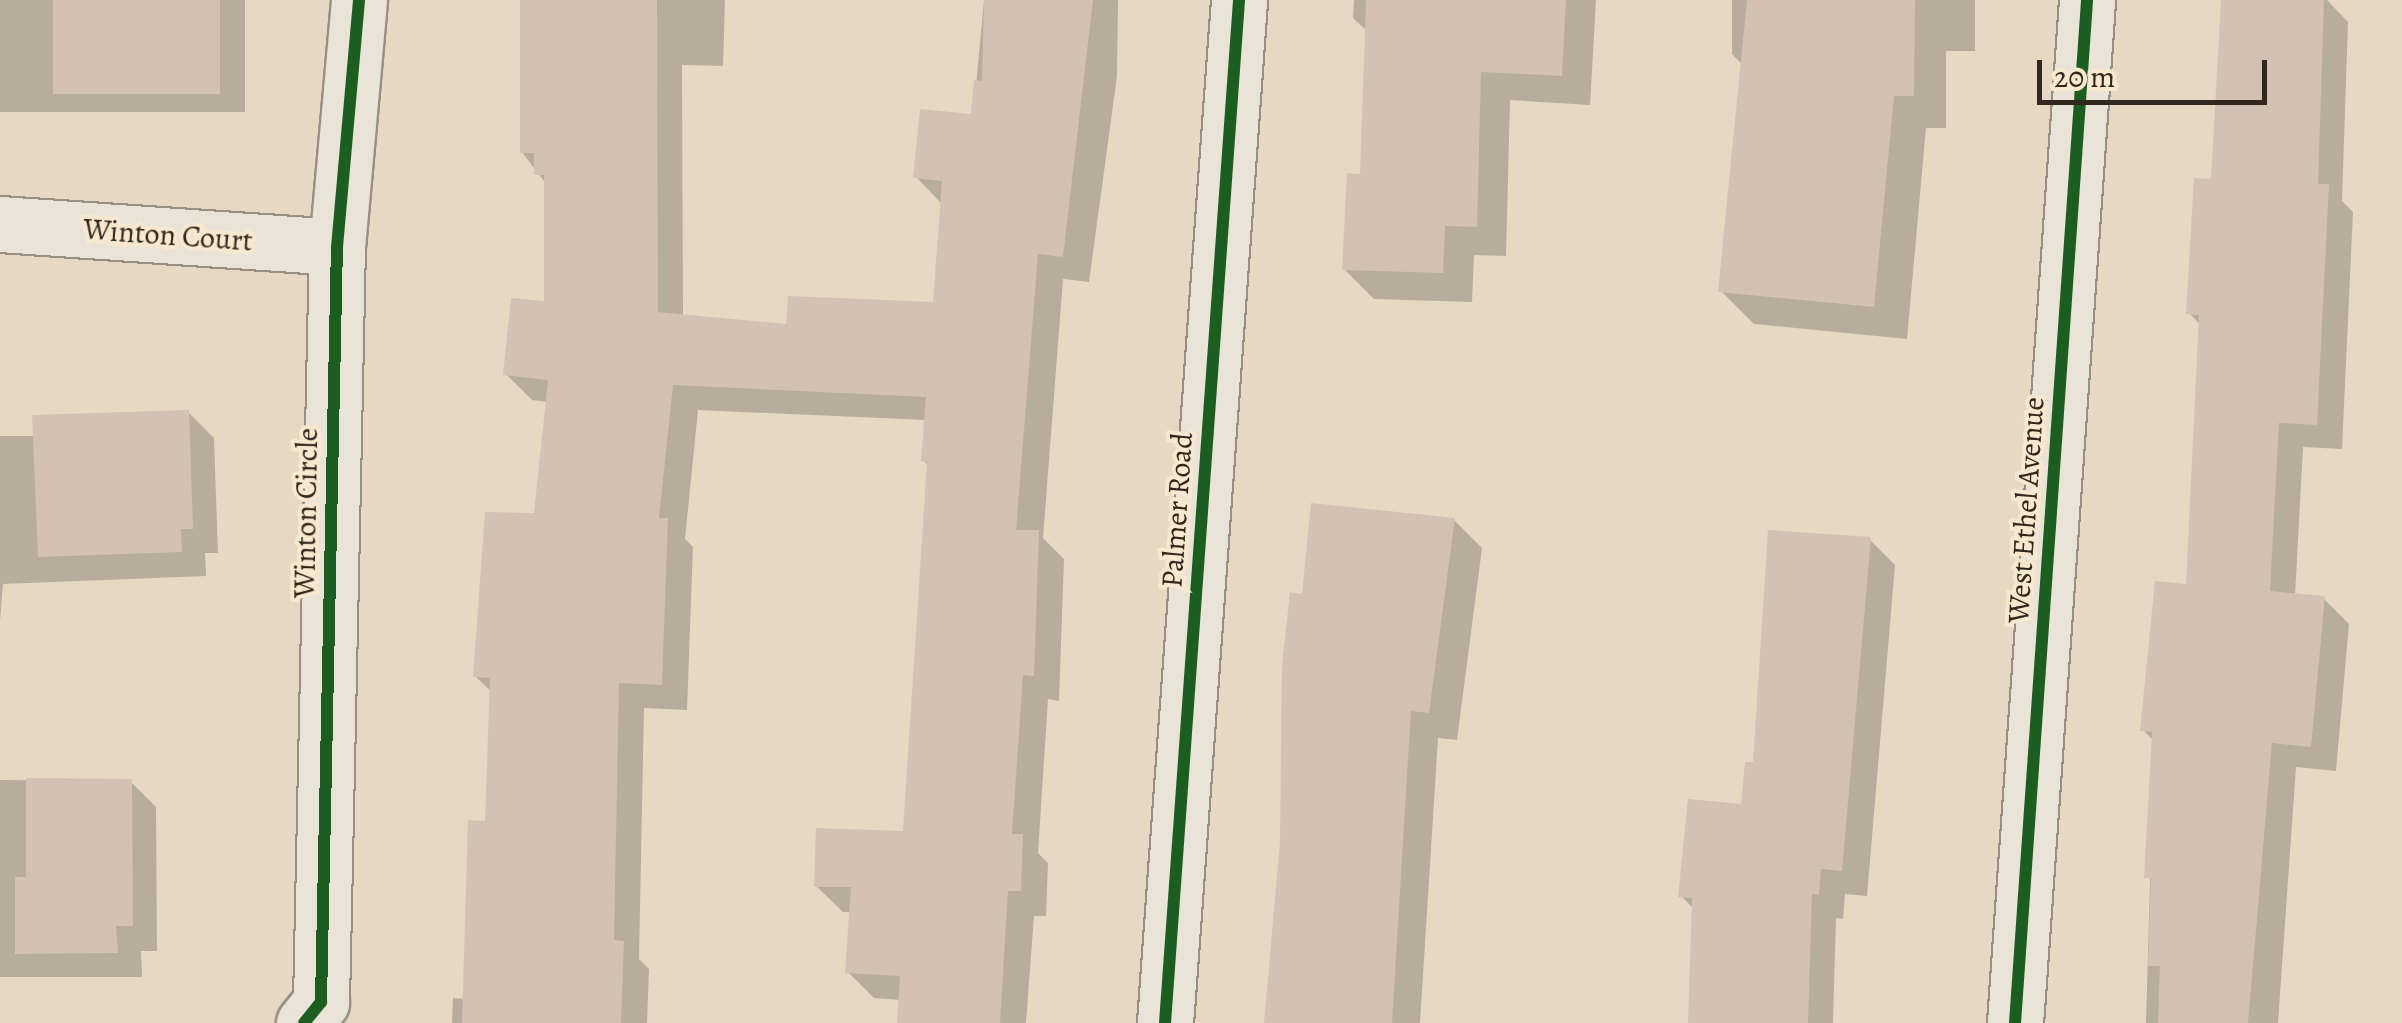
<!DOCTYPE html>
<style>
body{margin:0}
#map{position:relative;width:2402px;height:1023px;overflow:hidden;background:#e6d8c3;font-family:Alegreya,serif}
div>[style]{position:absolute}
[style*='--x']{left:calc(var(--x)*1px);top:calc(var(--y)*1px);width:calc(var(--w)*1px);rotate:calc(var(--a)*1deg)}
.shadow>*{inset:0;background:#0003;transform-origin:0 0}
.building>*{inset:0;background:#d3c1b4;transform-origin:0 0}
.roads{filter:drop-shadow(2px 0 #988f83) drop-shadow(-2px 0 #988f83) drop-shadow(0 2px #988f83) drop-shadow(0 -2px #988f83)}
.street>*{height:55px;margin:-27.5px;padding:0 27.5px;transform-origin:27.5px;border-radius:27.5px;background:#eae3d8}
.cycleway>*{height:12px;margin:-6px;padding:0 6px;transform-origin:6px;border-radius:6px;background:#1b5e20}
span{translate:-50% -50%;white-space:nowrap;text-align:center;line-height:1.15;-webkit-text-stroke:8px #f8e8cf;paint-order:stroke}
.street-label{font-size:30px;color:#31271f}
.scale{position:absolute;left:2037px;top:60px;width:230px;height:45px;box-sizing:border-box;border:5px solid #31271f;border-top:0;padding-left:12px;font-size:30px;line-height:35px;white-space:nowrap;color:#31271f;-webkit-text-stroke:8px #f8e8cf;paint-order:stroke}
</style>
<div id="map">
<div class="shadow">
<i style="left:0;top:0;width:245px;height:112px"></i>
<i style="clip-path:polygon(522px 0,725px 0,723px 66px,682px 65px,683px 317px,788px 327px,935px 305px,942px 204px,916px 177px,973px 117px,984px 0,1118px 0,1117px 76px,1089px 282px,1063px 279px,1043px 538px,1064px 559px,1059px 701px,1048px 699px,1038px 853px,1048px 863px,1046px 916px,1034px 916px,1026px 1023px,899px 1023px,901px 1000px,874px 998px,848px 972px,852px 912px,843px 912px,816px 886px,905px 834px,930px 467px,923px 460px,926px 420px,698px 410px,685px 539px,693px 547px,687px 710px,644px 708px,639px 959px,649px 969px,647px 1023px,452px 1023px,453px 998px,465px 999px,487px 823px,492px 692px,475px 676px,536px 516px,548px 402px,532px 400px,506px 374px,546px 304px,546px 184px,522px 152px)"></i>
<i style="clip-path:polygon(1354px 0,1596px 0,1590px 105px,1510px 100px,1506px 256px,1474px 255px,1472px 302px,1374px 299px,1344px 269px,1363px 177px,1367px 31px,1353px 18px)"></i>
<i style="clip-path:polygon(1732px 0,1975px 0,1975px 51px,1946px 51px,1946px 128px,1926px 128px,1907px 339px,1754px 324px,1721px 291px,1743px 65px,1732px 54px)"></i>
<i style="clip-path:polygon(2223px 0,2327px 0,2348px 22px,2342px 201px,2353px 212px,2342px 449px,2303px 447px,2295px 596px,2324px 599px,2349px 624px,2336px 771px,2296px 767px,2278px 1023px,2146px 1023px,2154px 741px,2143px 730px,2188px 586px,2201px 325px,2189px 313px,2214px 181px)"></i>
<i style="clip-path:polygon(188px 412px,214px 438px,218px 553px,205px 553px,206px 576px,3px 584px,0 621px,0 436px,36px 436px)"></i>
<i style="clip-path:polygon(1454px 520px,1482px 548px,1457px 740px,1438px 738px,1420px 1023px,1267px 1023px,1304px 596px)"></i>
<i style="clip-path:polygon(1870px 540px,1895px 565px,1867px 896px,1845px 894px,1843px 919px,1836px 918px,1833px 1023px,1690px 1023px,1694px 909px,1681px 896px,1744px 807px,1755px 765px)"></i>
<i style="clip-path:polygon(0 780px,130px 781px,156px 807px,157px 951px,141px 951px,142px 977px,0 977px)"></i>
</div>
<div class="building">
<i style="left:53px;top:0;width:167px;height:94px"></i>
<i style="clip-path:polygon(520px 0,657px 0,658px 312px,786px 324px,788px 296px,933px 302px,942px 181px,913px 178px,920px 109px,971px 114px,974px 80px,982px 81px,984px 0,1093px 0,1063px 257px,1038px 254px,1016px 530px,1039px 530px,1034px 676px,1023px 675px,1012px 834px,1023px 834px,1021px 891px,1008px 891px,1000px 1023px,897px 1023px,900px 976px,845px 973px,851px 887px,814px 887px,816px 828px,903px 831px,927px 462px,921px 461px,926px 397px,673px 385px,659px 518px,668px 518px,662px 685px,619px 683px,614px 940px,624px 941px,621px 1023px,462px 1023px,468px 820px,485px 821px,490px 678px,473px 677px,485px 512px,534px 513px,548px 380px,503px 375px,511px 298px,544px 301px,544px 175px,534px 175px,534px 153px,520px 153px)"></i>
<i style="clip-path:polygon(1366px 0,1566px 0,1562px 76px,1481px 72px,1477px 227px,1445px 226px,1443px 273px,1342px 270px,1347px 173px,1360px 174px)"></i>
<i style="clip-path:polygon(1747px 0,1915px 0,1914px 96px,1894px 96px,1874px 307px,1718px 292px)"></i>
<i style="clip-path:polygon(2221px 0,2324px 0,2318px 184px,2329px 184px,2317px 425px,2279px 423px,2270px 591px,2325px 596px,2311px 747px,2272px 743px,2248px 1023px,2158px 1023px,2160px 966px,2148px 966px,2151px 878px,2144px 878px,2152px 732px,2140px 731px,2155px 581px,2186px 584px,2199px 315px,2186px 314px,2194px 178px,2211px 179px)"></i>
<i style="clip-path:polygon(189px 410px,193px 529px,181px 529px,182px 552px,38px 557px,32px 415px)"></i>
<i style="clip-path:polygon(1311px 503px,1455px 518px,1429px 713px,1411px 711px,1392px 1023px,1264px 1023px,1280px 842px,1282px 665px,1290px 592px,1302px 594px)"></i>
<i style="clip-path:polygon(1768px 530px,1871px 537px,1842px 871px,1821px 869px,1819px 895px,1812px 894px,1808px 1023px,1688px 1023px,1692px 898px,1678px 897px,1688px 799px,1741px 804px,1745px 762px,1753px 762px)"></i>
<i style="clip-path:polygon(26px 778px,132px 779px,133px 926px,116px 926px,118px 953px,15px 954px,15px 877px,26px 877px)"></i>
</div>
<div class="roads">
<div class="street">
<i style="--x:0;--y:224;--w:338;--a:3.9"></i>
<i style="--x:304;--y:1023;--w:27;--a:-51"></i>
<i style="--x:321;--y:1002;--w:755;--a:-88.79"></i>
<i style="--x:337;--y:247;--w:248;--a:-84.9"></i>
<i style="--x:1165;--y:1023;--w:1026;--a:-85.86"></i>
<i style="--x:2015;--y:1023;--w:1026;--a:-85.97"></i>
</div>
</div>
<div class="cycleway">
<i style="--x:304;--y:1023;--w:27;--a:-51"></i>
<i style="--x:321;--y:1002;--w:755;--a:-88.79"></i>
<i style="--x:337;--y:247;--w:248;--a:-84.9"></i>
<i style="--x:1165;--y:1023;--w:1026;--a:-85.86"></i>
<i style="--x:2015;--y:1023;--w:1026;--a:-85.97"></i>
</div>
<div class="street-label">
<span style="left:168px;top:235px;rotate:4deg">Winton Court</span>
<span style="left:1177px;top:510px;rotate:-86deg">Palmer Road</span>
<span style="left:2026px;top:510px;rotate:-86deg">West Ethel Avenue</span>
<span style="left:306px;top:513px;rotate:-89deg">Winton Circle</span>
</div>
<div class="scale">20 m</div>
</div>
